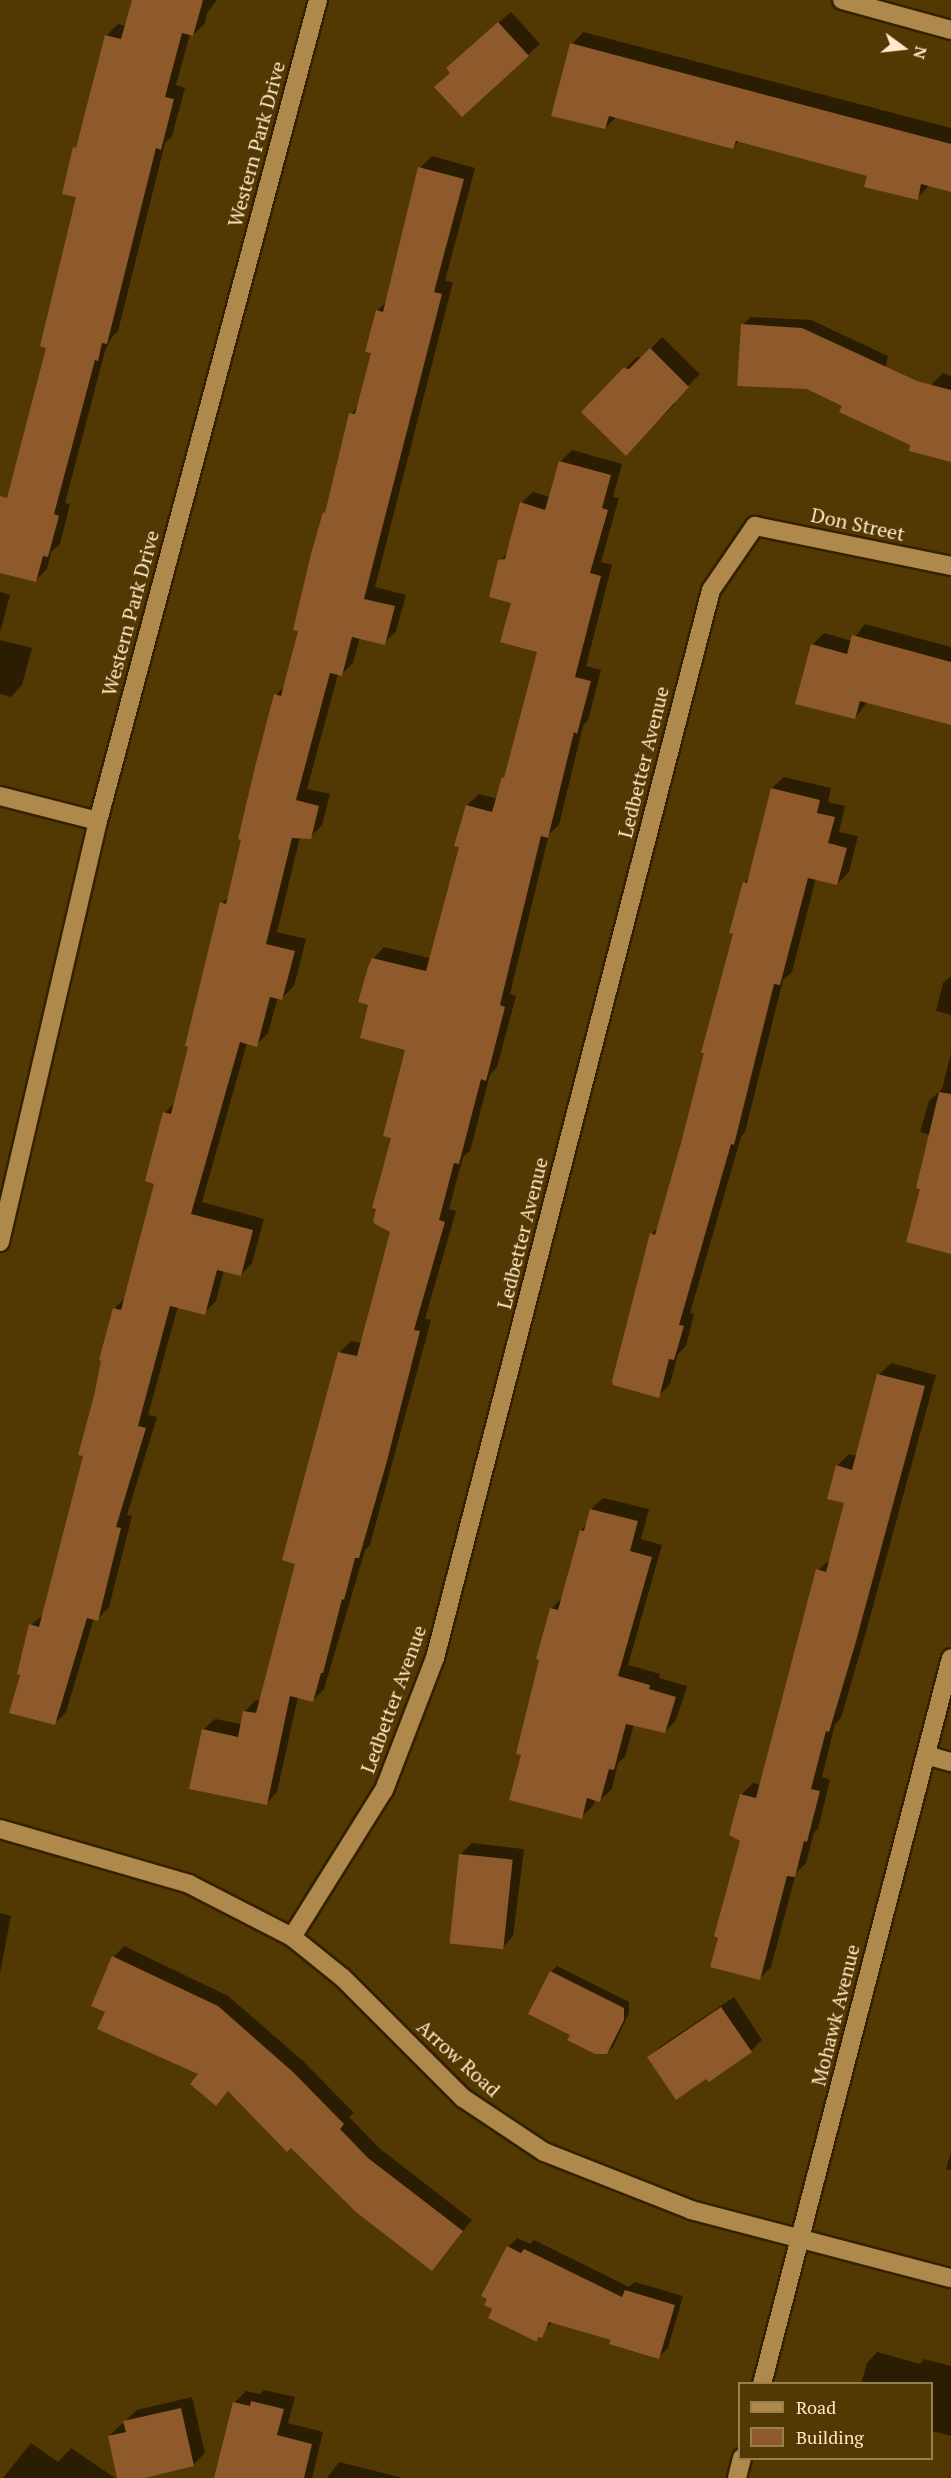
<!DOCTYPE html>
<style>
body{margin:0}
#map{position:relative;width:951px;height:2478px;overflow:hidden;background:#523802;font-family:"PT Serif",serif}
div>[style]{position:absolute}
[style*='--x']{left:calc(var(--x)*1px);top:calc(var(--y)*1px);width:calc(var(--w)*1px);rotate:calc(var(--a)*1deg)}
.shadow>*{inset:0;background:#0007}
.building>*{inset:0;background:#8e592b;transform-origin:0 0}
.roads{filter:drop-shadow(2px 0 #332100) drop-shadow(-2px 0 #332100) drop-shadow(0 2px #332100) drop-shadow(0 -2px #332100)}
.minor>*{height:18px;margin:-9px;padding:0 9px;transform-origin:9px;border-radius:9px;background:#af894b}
span{translate:-50% -50%;white-space:nowrap;text-align:center;line-height:1.15;-webkit-text-stroke:4.5px #523802;paint-order:stroke}
.street-label{font-size:20px;color:#feeacb}
.legend{position:absolute;left:738px;top:2382px;width:195px;height:78px;box-sizing:border-box;background:#523802;border:2px solid #977f52;margin:0;padding:8px 10px;list-style:none;font-size:18px;color:#feeacb}
.legend li{display:flex;align-items:center;gap:12px;height:30px}
.legend b{width:30px;border:2px solid #977f52}
.north{position:absolute;left:873px;top:18px;width:60px;height:60px;-webkit-text-stroke:4px #523802;paint-order:stroke;rotate:105deg;font-size:16px;font-weight:700;line-height:24px;text-align:center;color:#feeacb}
.north::after{content:'';display:block;margin:auto;width:21px;height:27px;background:#feeacb;clip-path:polygon(50% 0,100% 100%,50% 72%,0 100%)}
</style>
<div id="map">
<div class="shadow">
<i style="clip-path:polygon(134px 0,217px 0,207px 13px,205px 23px,193px 35px,190px 34px,176px 85px,185px 88px,172px 136px,165px 143px,118px 331px,111px 338px,105px 351px,65px 503px,70px 504px,60px 544px,51px 552px,47px 569px,35px 581px,0 572px,0 529px,48px 347px,78px 196px,75px 148px,79px 144px,106px 36px,118px 24px,126px 26px)"></i>
<i style="clip-path:polygon(511px 12px,540px 44px,528px 55px,451px 72px,459px 57px)"></i>
<i style="clip-path:polygon(583px 32px,951px 128px,951px 190px,930px 184px,917px 199px,869px 175px,740px 140px,733px 147px,616px 117px,605px 128px,572px 44px)"></i>
<i style="clip-path:polygon(432px 156px,475px 168px,445px 281px,453px 282px,375px 587px,406px 595px,396px 631px,384px 643px,360px 637px,353px 663px,341px 675px,338px 674px,307px 789px,330px 794px,322px 825px,310px 837px,300px 837px,277px 932px,306px 939px,294px 986px,282px 998px,278px 997px,268px 1033px,256px 1045px,247px 1043px,202px 1202px,264px 1219px,252px 1263px,241px 1275px,224px 1270px,216px 1301px,204px 1313px,178px 1306px,148px 1415px,157px 1417px,127px 1515px,132px 1516px,109px 1607px,97px 1619px,94px 1618px,66px 1712px,54px 1724px,11px 1712px,31px 1625px,44px 1614px,85px 1455px,114px 1309px,126px 1297px,156px 1183px,165px 1113px,176px 1101px,222px 903px,229px 896px,276px 695px,286px 685px,324px 513px,327px 510px,351px 414px,359px 405px,373px 352px,377px 311px,387px 301px,420px 168px)"></i>
<i style="clip-path:polygon(751px 317px,811px 320px,888px 356px,876px 408px,742px 325px)"></i>
<i style="clip-path:polygon(662px 337px,700px 374px,672px 402px,675px 404px,626px 454px,583px 412px,637px 357px,642px 358px)"></i>
<i style="clip-path:polygon(943px 373px,951px 376px,951px 459px,931px 385px)"></i>
<i style="clip-path:polygon(572px 450px,622px 464px,613px 497px,619px 498px,601px 562px,612px 565px,586px 666px,601px 670px,588px 720px,583px 726px,559px 825px,549px 834px,510px 994px,516px 996px,497px 1067px,490px 1075px,470px 1151px,463px 1157px,449px 1209px,456px 1211px,425px 1319px,431px 1320px,370px 1545px,365px 1550px,324px 1689px,313px 1700px,298px 1697px,277px 1792px,266px 1804px,203px 1730px,215px 1719px,242px 1724px,245px 1711px,256px 1700px,261px 1701px,297px 1563px,284px 1559px,340px 1352px,351px 1341px,362px 1343px,392px 1231px,393px 1137px,406px 1049px,370px 1004px,373px 959px,384px 947px,430px 958px,460px 846px,456px 845px,467px 805px,479px 794px,497px 799px,503px 778px,507px 774px,539px 651px,513px 601px,500px 561px,508px 552px,521px 503px,533px 492px,550px 497px,560px 462px)"></i>
<i style="clip-path:polygon(0 592px,10px 595px,0 633px)"></i>
<i style="clip-path:polygon(865px 624px,951px 647px,951px 723px,868px 701px,855px 718px,812px 645px,824px 633px,852px 641px)"></i>
<i style="clip-path:polygon(0 640px,32px 648px,22px 685px,11px 697px,0 694px)"></i>
<i style="clip-path:polygon(784px 777px,831px 788px,828px 802px,845px 806px,839px 832px,858px 836px,849px 872px,837px 884px,816px 878px,792px 972px,783px 980px,745px 1132px,741px 1137px,690px 1313px,694px 1314px,686px 1346px,678px 1354px,670px 1384px,658px 1396px,651px 1234px,659px 1227px,683px 1144px,735px 933px,745px 882px,750px 877px,772px 788px)"></i>
<i style="clip-path:polygon(951px 976px,951px 1015px,936px 1011px,943px 983px)"></i>
<i style="clip-path:polygon(951px 1053px,951px 1248px,922px 1188px,930px 1135px,920px 1132px,929px 1101px,942px 1089px)"></i>
<i style="clip-path:polygon(891px 1363px,936px 1375px,866px 1632px,841px 1718px,835px 1724px,822px 1777px,830px 1780px,818px 1829px,814px 1832px,806px 1863px,796px 1873px,771px 1967px,759px 1979px,741px 1840px,741px 1795px,753px 1783px,761px 1785px,818px 1570px,831px 1559px,846px 1502px,837px 1466px,849px 1454px,857px 1456px,879px 1375px)"></i>
<i style="clip-path:polygon(603px 1498px,649px 1509px,641px 1539px,662px 1545px,628px 1665px,660px 1674px,659px 1678px,687px 1686px,676px 1720px,665px 1732px,634px 1724px,625px 1757px,618px 1763px,612px 1789px,600px 1800px,595px 1799px,593px 1806px,581px 1817px,522px 1754px,551px 1609px,563px 1597px,581px 1530px,587px 1524px,591px 1509px)"></i>
<i style="clip-path:polygon(472px 1843px,524px 1849px,513px 1936px,502px 1948px,461px 1854px)"></i>
<i style="clip-path:polygon(0 1913px,11px 1916px,0 1973px)"></i>
<i style="clip-path:polygon(124px 1946px,228px 1996px,303px 2061px,354px 2113px,349px 2117px,379px 2148px,472px 2220px,432px 2269px,229px 2090px,216px 2104px,201px 2074px,107px 2011px,114px 1957px)"></i>
<i style="clip-path:polygon(557px 1966px,629px 2002px,629px 2013px,613px 2047px,607px 2053px,572px 2035px,551px 1972px)"></i>
<i style="clip-path:polygon(734px 1997px,762px 2040px,751px 2051px,707px 2076px,649px 2057px,661px 2046px)"></i>
<i style="clip-path:polygon(951px 2152px,951px 2170px,946px 2169px)"></i>
<i style="clip-path:polygon(517px 2238px,530px 2244px,534px 2240px,629px 2287px,635px 2282px,683px 2296px,668px 2348px,659px 2357px,613px 2339px,553px 2321px,536px 2340px,494px 2309px,508px 2247px)"></i>
<i style="clip-path:polygon(877px 2352px,920px 2364px,924px 2359px,951px 2366px,951px 2436px,932px 2431px,932px 2384px,861px 2384px,867px 2363px)"></i>
<i style="clip-path:polygon(264px 2390px,295px 2397px,288px 2423px,323px 2432px,312px 2478px,221px 2478px,234px 2403px,246px 2391px,260px 2394px)"></i>
<i style="clip-path:polygon(192px 2397px,205px 2453px,193px 2465px,139px 2478px,119px 2478px,109px 2436px,137px 2410px)"></i>
<i style="clip-path:polygon(31px 2443px,58px 2462px,71px 2448px,115px 2478px,3px 2478px)"></i>
<i style="clip-path:polygon(339px 2462px,403px 2478px,327px 2478px)"></i>
</div>
<div class="building">
<i style="clip-path:polygon(132px 0,203px 0,193px 36px,182px 33px,165px 97px,174px 99px,161px 150px,156px 148px,107px 344px,102px 343px,98px 361px,95px 360px,54px 514px,59px 516px,48px 557px,43px 556px,36px 582px,0 573px,0 496px,7px 498px,46px 348px,40px 346px,76px 197px,62px 194px,73px 147px,76px 148px,105px 35px,121px 39px)"></i>
<i style="clip-path:polygon(498px 22px,529px 56px,462px 117px,434px 87px,450px 73px,446px 68px)"></i>
<i style="clip-path:polygon(570px 43px,951px 144px,951px 192px,921px 184px,918px 200px,864px 187px,867px 176px,736px 141px,733px 149px,609px 116px,605px 129px,551px 116px)"></i>
<i style="clip-path:polygon(418px 167px,464px 179px,434px 292px,442px 294px,364px 599px,395px 606px,385px 645px,352px 637px,342px 676px,330px 673px,296px 800px,319px 806px,311px 839px,292px 838px,266px 944px,295px 951px,282px 1000px,270px 997px,257px 1047px,240px 1042px,191px 1214px,253px 1230px,241px 1276px,217px 1270px,205px 1315px,170px 1306px,138px 1426px,146px 1428px,116px 1527px,121px 1528px,98px 1621px,87px 1618px,55px 1725px,9px 1713px,20px 1675px,17px 1674px,29px 1624px,39px 1627px,83px 1456px,78px 1455px,94px 1396px,101px 1361px,99px 1360px,113px 1308px,121px 1310px,154px 1184px,145px 1181px,163px 1112px,171px 1114px,188px 1047px,185px 1046px,220px 902px,226px 904px,241px 840px,238px 839px,255px 767px,274px 694px,281px 696px,298px 631px,293px 630px,311px 554px,323px 512px,325px 513px,349px 413px,355px 414px,371px 353px,365px 352px,376px 310px,383px 312px)"></i>
<i style="clip-path:polygon(741px 324px,802px 328px,917px 381px,951px 390px,951px 462px,909px 451px,910px 445px,839px 412px,842px 406px,807px 389px,737px 386px)"></i>
<i style="clip-path:polygon(650px 348px,689px 387px,626px 456px,581px 412px,623px 368px,629px 369px)"></i>
<i style="clip-path:polygon(559px 461px,611px 475px,602px 508px,608px 510px,590px 573px,601px 576px,575px 677px,591px 681px,577px 734px,574px 732px,548px 838px,541px 836px,500px 1005px,505px 1007px,486px 1081px,481px 1079px,459px 1164px,454px 1163px,439px 1220px,445px 1222px,414px 1330px,420px 1331px,387px 1461px,359px 1558px,355px 1558px,344px 1600px,342px 1599px,323px 1673px,321px 1673px,313px 1702px,290px 1696px,267px 1805px,189px 1789px,202px 1729px,238px 1737px,243px 1711px,256px 1713px,295px 1564px,282px 1560px,338px 1352px,357px 1356px,390px 1232px,375px 1224px,373px 1221px,376px 1209px,372px 1208px,391px 1138px,383px 1136px,405px 1050px,360px 1038px,368px 1005px,358px 1002px,368px 967px,372px 958px,426px 971px,459px 847px,454px 846px,466px 805px,492px 812px,502px 777px,504px 778px,537px 652px,500px 642px,511px 603px,489px 597px,498px 560px,505px 559px,520px 502px,545px 510px)"></i>
<i style="clip-path:polygon(852px 635px,951px 662px,951px 725px,860px 701px,855px 719px,795px 704px,811px 644px,847px 654px)"></i>
<i style="clip-path:polygon(771px 788px,820px 800px,817px 813px,835px 817px,828px 843px,847px 848px,837px 885px,808px 878px,780px 985px,774px 984px,734px 1145px,731px 1144px,679px 1325px,684px 1326px,674px 1360px,669px 1359px,659px 1398px,613px 1385px,612px 1381px,650px 1233px,655px 1235px,681px 1143px,704px 1053px,701px 1053px,733px 934px,729px 933px,743px 882px,747px 883px)"></i>
<i style="clip-path:polygon(939px 1092px,951px 1094px,951px 1254px,906px 1242px,920px 1189px,916px 1188px)"></i>
<i style="clip-path:polygon(877px 1374px,925px 1386px,855px 1645px,829px 1732px,826px 1731px,811px 1789px,820px 1791px,807px 1842px,804px 1841px,795px 1877px,787px 1876px,760px 1980px,710px 1967px,718px 1938px,714px 1936px,740px 1841px,729px 1835px,740px 1794px,756px 1798px,816px 1569px,826px 1572px,844px 1503px,827px 1499px,836px 1465px,852px 1470px)"></i>
<i style="clip-path:polygon(590px 1509px,638px 1521px,630px 1551px,652px 1557px,618px 1676px,650px 1685px,649px 1689px,676px 1697px,665px 1733px,626px 1724px,614px 1770px,609px 1769px,600px 1802px,587px 1798px,582px 1819px,509px 1800px,521px 1755px,516px 1754px,539px 1660px,536px 1659px,550px 1608px,558px 1610px,580px 1530px,584px 1531px)"></i>
<i style="left:459px;top:1854px;width:54px;height:90px;rotate:6deg"></i>
<i style="clip-path:polygon(112px 1956px,218px 2006px,293px 2072px,344px 2124px,340px 2129px,368px 2158px,463px 2231px,432px 2271px,356px 2212px,291px 2148px,287px 2152px,228px 2091px,216px 2106px,190px 2084px,198px 2074px,97px 2029px,105px 2012px,91px 2006px)"></i>
<i style="clip-path:polygon(550px 1971px,624px 2008px,624px 2020px,607px 2054px,595px 2054px,567px 2040px,570px 2035px,528px 2014px)"></i>
<i style="clip-path:polygon(721px 2007px,752px 2052px,709px 2082px,706px 2079px,676px 2100px,647px 2057px)"></i>
<i style="clip-path:polygon(507px 2246px,521px 2253px,524px 2249px,622px 2297px,625px 2290px,675px 2305px,659px 2359px,609px 2344px,611px 2340px,549px 2322px,542px 2338px,538px 2337px,537px 2342px,488px 2318px,492px 2309px,484px 2305px,487px 2299px,481px 2296px)"></i>
<i style="clip-path:polygon(251px 2401px,284px 2409px,277px 2435px,312px 2444px,304px 2478px,214px 2478px,233px 2402px,250px 2406px)"></i>
<i style="clip-path:polygon(181px 2408px,194px 2466px,145px 2478px,117px 2478px,108px 2436px,126px 2432px,123px 2421px)"></i>
</div>
<div class="roads">
<div class="minor">
<i style="--x:842;--y:0;--w:113;--a:15.4"></i>
<i style="--x:0;--y:796;--w:101;--a:14.3"></i>
<i style="--x:0;--y:1242;--w:432;--a:-76.9"></i>
<i style="--x:98;--y:821;--w:850;--a:-75"></i>
<i style="--x:926;--y:1755;--w:26;--a:16"></i>
<i style="--x:0;--y:1829;--w:197;--a:16.2"></i>
<i style="--x:189;--y:1884;--w:116;--a:27.2"></i>
<i style="--x:292;--y:1937;--w:65;--a:38.8"></i>
<i style="--x:343;--y:1978;--w:170;--a:45"></i>
<i style="--x:463;--y:2098;--w:97;--a:33.7"></i>
<i style="--x:544;--y:2152;--w:158;--a:21.5"></i>
<i style="--x:691;--y:2210;--w:269;--a:14.7"></i>
<i style="--x:292;--y:1937;--w:173;--a:-58"></i>
<i style="--x:384;--y:1790;--w:142;--a:-68.9"></i>
<i style="--x:435;--y:1658;--w:1103;--a:-75.51"></i>
<i style="--x:711;--y:590;--w:78;--a:-55.5"></i>
<i style="--x:755;--y:526;--w:200;--a:11.5"></i>
<i style="--x:762;--y:2384;--w:750;--a:-75.41"></i>
<i style="--x:737;--y:2478;--w:21;--a:-76"></i>
</div>
</div>
<div class="street-label">
<span style="left:256px;top:144px;rotate:-75deg">Western Park Drive</span>
<span style="left:858px;top:524px;rotate:12deg">Don Street</span>
<span style="left:130px;top:613px;rotate:-75deg">Western Park Drive</span>
<span style="left:643px;top:762px;rotate:-76deg">Ledbetter Avenue</span>
<span style="left:522px;top:1233px;rotate:-76deg">Ledbetter Avenue</span>
<span style="left:393px;top:1699px;rotate:-70deg">Ledbetter Avenue</span>
<span style="left:835px;top:2015px;rotate:-76deg">Mohawk Avenue</span>
<span style="left:459px;top:2058px;rotate:42deg">Arrow Road</span>
</div>
<ul class="legend">
<li><b style="height:8px;background:#af894b"></b>Road</li>
<li><b style="height:16px;background:#8e592b"></b>Building</li>
</ul>
<div class="north">N</div>
</div>
